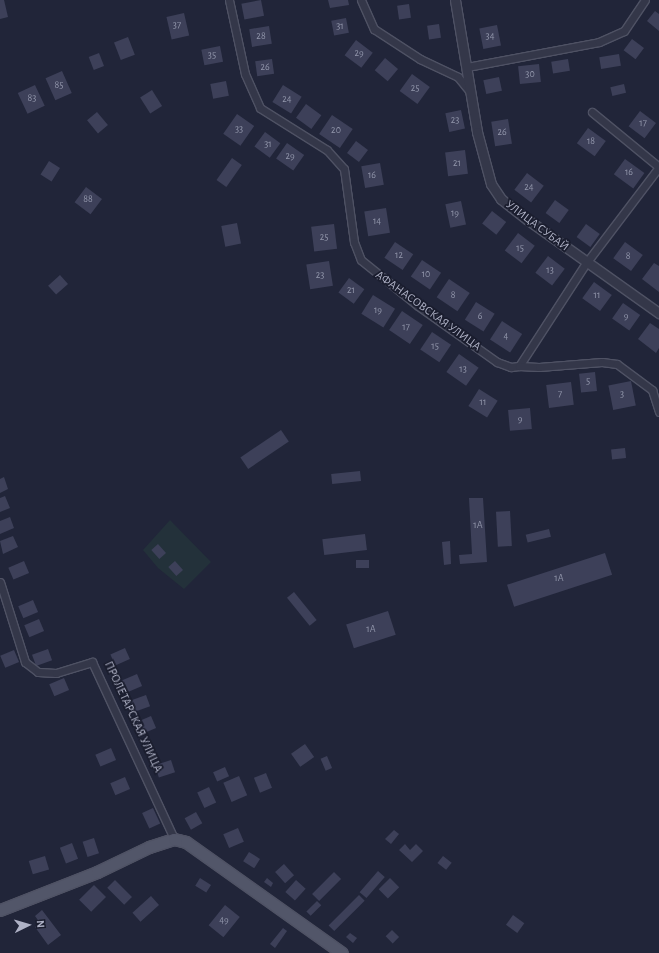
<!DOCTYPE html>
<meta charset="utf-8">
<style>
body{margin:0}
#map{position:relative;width:659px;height:953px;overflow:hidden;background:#212539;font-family:"Alegreya Sans",sans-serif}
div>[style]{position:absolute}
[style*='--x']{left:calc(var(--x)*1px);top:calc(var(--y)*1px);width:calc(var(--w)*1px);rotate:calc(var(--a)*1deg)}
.green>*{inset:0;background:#23313a}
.building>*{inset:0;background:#3d4059;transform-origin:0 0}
.roads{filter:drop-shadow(1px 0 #4f5264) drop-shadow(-1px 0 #4f5264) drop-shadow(0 1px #4f5264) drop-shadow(0 -1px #4f5264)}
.minor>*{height:7px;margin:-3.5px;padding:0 3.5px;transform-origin:3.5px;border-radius:3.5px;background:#343749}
.tertiary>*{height:9px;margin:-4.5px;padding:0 4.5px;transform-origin:4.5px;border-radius:4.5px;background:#343749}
.primary>*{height:11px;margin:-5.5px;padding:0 5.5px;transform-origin:5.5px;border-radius:5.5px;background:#525669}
span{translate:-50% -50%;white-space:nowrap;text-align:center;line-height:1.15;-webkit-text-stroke:3.5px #1a1d2e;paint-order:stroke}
.number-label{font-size:10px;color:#9296ab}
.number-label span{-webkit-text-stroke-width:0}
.street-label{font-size:12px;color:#afb2c6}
.north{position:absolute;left:8px;top:905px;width:40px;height:40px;-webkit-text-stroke:3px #1a1d2e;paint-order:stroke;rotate:85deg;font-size:11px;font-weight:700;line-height:16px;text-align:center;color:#afb2c6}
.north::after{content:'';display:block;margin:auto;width:14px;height:18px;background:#afb2c6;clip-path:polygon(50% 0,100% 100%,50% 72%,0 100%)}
</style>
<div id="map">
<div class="green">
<i style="clip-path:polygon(170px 520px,211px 562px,184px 589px,158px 568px,143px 550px)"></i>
</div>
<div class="building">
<i style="clip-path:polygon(0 0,4px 0,8px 17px,0 19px)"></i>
<i style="left:261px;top:0;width:16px;height:20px;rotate:79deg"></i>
<i style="clip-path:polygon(328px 0,348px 0,349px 5px,330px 8px)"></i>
<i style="left:409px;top:4px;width:14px;height:12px;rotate:82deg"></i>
<i style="clip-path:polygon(655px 11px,659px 14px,659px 31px,647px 21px)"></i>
<i style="left:184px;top:13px;width:23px;height:18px;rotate:77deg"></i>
<i style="left:346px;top:18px;width:15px;height:15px;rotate:79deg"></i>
<i style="left:439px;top:24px;width:14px;height:12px;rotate:82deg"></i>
<i style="left:497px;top:25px;width:21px;height:18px;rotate:79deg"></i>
<i style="left:269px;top:26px;width:18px;height:20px;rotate:81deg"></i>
<i style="left:128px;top:37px;width:19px;height:15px;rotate:69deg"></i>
<i style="left:632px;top:39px;width:15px;height:14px;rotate:37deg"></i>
<i style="left:356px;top:40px;width:21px;height:19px;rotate:37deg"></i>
<i style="left:220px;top:46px;width:16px;height:19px;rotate:79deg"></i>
<i style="left:99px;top:53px;width:14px;height:11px;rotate:69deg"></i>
<i style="left:619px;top:54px;width:12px;height:20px;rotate:81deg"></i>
<i style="left:385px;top:58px;width:17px;height:16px;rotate:40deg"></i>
<i style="left:272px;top:59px;width:15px;height:17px;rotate:82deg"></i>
<i style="left:568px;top:59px;width:12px;height:17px;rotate:81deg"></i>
<i style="left:539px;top:64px;width:18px;height:21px;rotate:84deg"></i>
<i style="left:62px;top:71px;width:24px;height:18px;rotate:66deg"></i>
<i style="left:412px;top:74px;width:22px;height:21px;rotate:36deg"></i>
<i style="left:499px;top:77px;width:14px;height:16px;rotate:78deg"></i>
<i style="left:226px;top:81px;width:15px;height:16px;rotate:79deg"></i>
<i style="left:624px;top:84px;width:9px;height:14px;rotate:77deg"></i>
<i style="left:35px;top:85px;width:23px;height:19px;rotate:65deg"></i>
<i style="left:283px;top:85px;width:22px;height:20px;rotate:32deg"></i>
<i style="left:152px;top:90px;width:19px;height:14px;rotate:58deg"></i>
<i style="left:306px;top:104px;width:19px;height:17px;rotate:36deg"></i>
<i style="left:461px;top:110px;width:19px;height:16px;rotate:78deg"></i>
<i style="left:640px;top:111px;width:20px;height:19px;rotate:37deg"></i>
<i style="left:97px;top:112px;width:17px;height:13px;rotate:50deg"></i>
<i style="left:237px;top:114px;width:21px;height:24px;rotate:35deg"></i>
<i style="left:332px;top:115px;width:25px;height:23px;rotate:34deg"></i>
<i style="left:508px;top:119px;width:25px;height:17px;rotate:81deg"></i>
<i style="left:588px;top:128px;width:22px;height:19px;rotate:36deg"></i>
<i style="left:265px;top:132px;width:19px;height:18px;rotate:36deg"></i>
<i style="left:356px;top:141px;width:15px;height:15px;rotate:37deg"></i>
<i style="left:287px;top:143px;width:21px;height:19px;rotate:35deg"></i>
<i style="left:465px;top:150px;width:24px;height:20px;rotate:83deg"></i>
<i style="left:232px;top:158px;width:12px;height:27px;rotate:35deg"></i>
<i style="left:625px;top:159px;width:24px;height:19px;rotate:36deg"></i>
<i style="left:49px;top:161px;width:13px;height:16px;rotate:32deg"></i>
<i style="left:380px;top:163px;width:22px;height:19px;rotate:80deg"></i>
<i style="left:527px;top:173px;width:21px;height:21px;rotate:37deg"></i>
<i style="left:86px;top:187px;width:20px;height:19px;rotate:37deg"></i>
<i style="left:555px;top:200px;width:17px;height:16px;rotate:36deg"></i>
<i style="left:461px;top:201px;width:24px;height:16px;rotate:78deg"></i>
<i style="left:386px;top:208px;width:25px;height:22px;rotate:81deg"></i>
<i style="left:492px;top:211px;width:18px;height:16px;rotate:38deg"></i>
<i style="left:237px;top:223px;width:21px;height:16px;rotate:79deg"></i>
<i style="left:334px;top:224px;width:25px;height:23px;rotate:83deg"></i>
<i style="left:586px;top:224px;width:17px;height:16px;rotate:36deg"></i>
<i style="left:518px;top:233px;width:21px;height:22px;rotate:37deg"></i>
<i style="left:395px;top:242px;width:22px;height:19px;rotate:34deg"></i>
<i style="left:625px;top:242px;width:22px;height:20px;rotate:36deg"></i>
<i style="left:548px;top:256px;width:21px;height:21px;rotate:37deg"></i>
<i style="left:422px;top:260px;width:23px;height:20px;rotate:34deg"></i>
<i style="left:329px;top:261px;width:25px;height:23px;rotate:81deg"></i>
<i style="clip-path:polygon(654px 263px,659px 266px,659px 292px,642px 279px)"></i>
<i style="left:60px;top:275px;width:12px;height:16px;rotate:48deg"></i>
<i style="left:349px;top:278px;width:19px;height:18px;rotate:36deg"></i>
<i style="left:449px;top:279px;width:25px;height:22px;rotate:34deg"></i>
<i style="left:594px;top:282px;width:22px;height:20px;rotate:36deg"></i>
<i style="left:373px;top:295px;width:26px;height:22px;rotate:32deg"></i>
<i style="left:476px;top:302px;width:22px;height:21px;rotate:32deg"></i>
<i style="left:623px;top:303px;width:21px;height:19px;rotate:35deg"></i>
<i style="left:402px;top:311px;width:25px;height:23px;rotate:34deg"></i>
<i style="left:502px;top:321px;width:24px;height:22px;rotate:33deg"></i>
<i style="clip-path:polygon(650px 323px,659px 329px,659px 348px,656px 353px,638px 339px)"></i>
<i style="left:432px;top:332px;width:23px;height:21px;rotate:34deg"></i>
<i style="left:459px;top:354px;width:24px;height:22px;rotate:35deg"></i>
<i style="left:595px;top:372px;width:19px;height:16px;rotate:84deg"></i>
<i style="left:631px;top:381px;width:25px;height:23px;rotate:79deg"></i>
<i style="left:571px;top:382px;width:23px;height:25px;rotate:83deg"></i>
<i style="left:479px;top:389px;width:22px;height:20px;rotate:32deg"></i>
<i style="left:530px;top:408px;width:21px;height:22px;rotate:85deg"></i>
<i style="left:281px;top:430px;width:14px;height:49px;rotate:56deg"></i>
<i style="left:625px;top:448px;width:10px;height:14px;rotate:84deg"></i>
<i style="left:360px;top:471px;width:10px;height:29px;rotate:84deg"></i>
<i style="clip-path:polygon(4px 477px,8px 489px,0 493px,0 479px)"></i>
<i style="clip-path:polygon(5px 496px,10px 508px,0 512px,0 498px)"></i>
<i style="clip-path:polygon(469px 498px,483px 498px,487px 562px,460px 564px,459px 555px,472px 554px)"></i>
<i style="left:510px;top:511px;width:35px;height:14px;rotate:87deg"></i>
<i style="clip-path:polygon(10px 517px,14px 528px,0 534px,0 521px)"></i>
<i style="left:549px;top:529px;width:8px;height:24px;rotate:76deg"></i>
<i style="left:365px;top:534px;width:16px;height:43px;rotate:83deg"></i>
<i style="clip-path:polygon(13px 536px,18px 547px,3px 554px,0 541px)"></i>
<i style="clip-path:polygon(450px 541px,451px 564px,444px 565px,442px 542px)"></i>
<i style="left:158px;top:544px;width:12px;height:9px;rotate:48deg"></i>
<i style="left:605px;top:553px;width:23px;height:103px;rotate:72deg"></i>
<i style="left:369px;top:560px;width:8px;height:13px;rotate:90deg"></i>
<i style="left:24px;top:561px;width:13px;height:17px;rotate:67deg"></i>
<i style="left:175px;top:561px;width:12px;height:9px;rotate:48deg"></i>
<i style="left:294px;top:592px;width:36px;height:9px;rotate:51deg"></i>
<i style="left:33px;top:600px;width:13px;height:16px;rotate:67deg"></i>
<i style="left:388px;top:611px;width:25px;height:44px;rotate:72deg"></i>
<i style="left:39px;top:619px;width:13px;height:16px;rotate:67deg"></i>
<i style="left:125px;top:648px;width:12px;height:16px;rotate:66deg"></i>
<i style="left:48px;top:649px;width:12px;height:17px;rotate:70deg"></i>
<i style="left:14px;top:650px;width:13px;height:15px;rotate:67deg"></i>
<i style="left:137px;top:674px;width:13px;height:16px;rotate:67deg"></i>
<i style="left:64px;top:678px;width:13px;height:16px;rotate:67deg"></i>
<i style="left:146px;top:695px;width:12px;height:17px;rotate:70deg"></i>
<i style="left:151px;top:716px;width:13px;height:16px;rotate:67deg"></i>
<i style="left:305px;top:744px;width:16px;height:17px;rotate:55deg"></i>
<i style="left:111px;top:748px;width:13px;height:17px;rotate:67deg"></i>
<i style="left:327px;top:756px;width:13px;height:7px;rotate:67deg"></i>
<i style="left:171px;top:760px;width:13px;height:17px;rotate:72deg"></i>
<i style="left:225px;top:767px;width:10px;height:13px;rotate:66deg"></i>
<i style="left:266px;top:773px;width:16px;height:13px;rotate:68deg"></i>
<i style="left:239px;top:776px;width:21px;height:17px;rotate:67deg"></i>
<i style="left:125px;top:777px;width:13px;height:16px;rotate:67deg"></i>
<i style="left:209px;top:787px;width:17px;height:13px;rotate:65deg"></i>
<i style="left:153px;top:808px;width:17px;height:12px;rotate:65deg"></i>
<i style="left:196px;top:812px;width:13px;height:13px;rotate:61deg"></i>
<i style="left:238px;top:828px;width:15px;height:16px;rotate:67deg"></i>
<i style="clip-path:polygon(394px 830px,399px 834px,391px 844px,385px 839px)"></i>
<i style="left:94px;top:838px;width:16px;height:12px;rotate:72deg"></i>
<i style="left:72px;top:843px;width:17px;height:13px;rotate:69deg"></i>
<i style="clip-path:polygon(405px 844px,410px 850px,416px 844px,423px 851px,412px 862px,399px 850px)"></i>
<i style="left:249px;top:852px;width:13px;height:11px;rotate:32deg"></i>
<i style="left:45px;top:856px;width:14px;height:17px;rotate:73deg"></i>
<i style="left:443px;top:856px;width:11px;height:9px;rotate:38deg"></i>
<i style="left:284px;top:864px;width:15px;height:12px;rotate:48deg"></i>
<i style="left:378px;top:871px;width:9px;height:28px;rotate:41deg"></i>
<i style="left:334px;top:872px;width:10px;height:31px;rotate:45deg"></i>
<i style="left:200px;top:878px;width:13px;height:9px;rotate:32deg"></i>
<i style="clip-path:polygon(267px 878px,273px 883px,271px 887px,264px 882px)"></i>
<i style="left:390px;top:878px;width:13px;height:16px;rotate:45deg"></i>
<i style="left:115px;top:880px;width:24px;height:11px;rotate:45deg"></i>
<i style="left:296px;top:880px;width:13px;height:16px;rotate:42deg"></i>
<i style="left:94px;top:885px;width:17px;height:21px;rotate:45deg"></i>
<i style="left:359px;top:895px;width:8px;height:43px;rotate:45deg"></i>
<i style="left:151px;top:896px;width:12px;height:25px;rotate:48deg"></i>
<i style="left:317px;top:901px;width:6px;height:15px;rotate:45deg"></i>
<i style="left:225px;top:905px;width:19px;height:26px;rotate:39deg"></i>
<i style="clip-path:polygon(42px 910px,61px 935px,48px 945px,35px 927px,40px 923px,35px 916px)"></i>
<i style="left:513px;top:915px;width:14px;height:12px;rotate:36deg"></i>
<i style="clip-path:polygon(283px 928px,287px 931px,275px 948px,270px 944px)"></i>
<i style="left:392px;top:930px;width:10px;height:9px;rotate:45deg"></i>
<i style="clip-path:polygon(350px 933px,357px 938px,353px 943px,346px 937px)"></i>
</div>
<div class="roads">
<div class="minor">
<i style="--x:229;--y:0;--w:76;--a:77.8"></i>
<i style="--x:245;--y:74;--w:37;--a:66"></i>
<i style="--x:260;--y:108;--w:79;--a:32.1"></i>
<i style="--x:327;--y:150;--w:25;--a:48"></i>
<i style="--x:344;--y:169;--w:74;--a:82.2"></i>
<i style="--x:354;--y:242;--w:19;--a:69"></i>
<i style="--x:361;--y:260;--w:73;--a:38.9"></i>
<i style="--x:418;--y:306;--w:97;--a:35.3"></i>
<i style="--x:497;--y:362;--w:15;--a:20"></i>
<i style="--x:511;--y:367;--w:8;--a:-7"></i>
<i style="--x:361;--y:0;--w:32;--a:66"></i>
<i style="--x:374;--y:29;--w:55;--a:33.1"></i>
<i style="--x:420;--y:59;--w:42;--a:25.3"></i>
<i style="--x:458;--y:77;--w:19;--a:51"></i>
<i style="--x:467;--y:67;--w:134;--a:-10.7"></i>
<i style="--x:599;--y:42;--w:27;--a:-24"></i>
<i style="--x:624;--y:31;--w:37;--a:-56"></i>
<i style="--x:592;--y:112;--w:87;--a:39.4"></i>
<i style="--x:659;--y:167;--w:121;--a:127.2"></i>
<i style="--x:586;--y:263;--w:123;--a:123"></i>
<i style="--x:519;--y:366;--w:20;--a:3"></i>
<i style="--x:539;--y:367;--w:63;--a:-4.5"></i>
<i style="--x:602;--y:362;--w:15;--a:8"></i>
<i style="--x:617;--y:364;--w:44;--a:36.6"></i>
<i style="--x:652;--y:390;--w:23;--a:72"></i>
<i style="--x:0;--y:582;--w:84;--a:72.6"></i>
<i style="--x:25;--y:662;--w:16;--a:38"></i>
<i style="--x:38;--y:672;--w:18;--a:3"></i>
<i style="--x:56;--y:673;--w:38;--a:-17"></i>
<i style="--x:92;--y:662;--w:195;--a:65.1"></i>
</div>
<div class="tertiary">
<i style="--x:455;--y:0;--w:134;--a:80.5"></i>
<i style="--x:477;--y:132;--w:54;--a:74.9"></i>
<i style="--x:491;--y:184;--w:18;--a:56"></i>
<i style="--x:501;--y:199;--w:34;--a:38"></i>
<i style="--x:528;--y:220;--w:161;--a:35.4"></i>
</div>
<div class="primary">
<i style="--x:0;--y:910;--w:104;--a:-21.4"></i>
<i style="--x:97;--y:872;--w:58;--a:-25.7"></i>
<i style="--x:149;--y:847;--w:26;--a:-18"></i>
<i style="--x:174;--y:839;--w:12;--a:14"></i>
<i style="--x:186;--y:842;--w:191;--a:35.4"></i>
</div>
</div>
<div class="number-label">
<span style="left:177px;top:26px">37</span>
<span style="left:340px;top:27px">31</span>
<span style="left:261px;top:37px">28</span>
<span style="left:490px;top:37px">34</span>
<span style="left:359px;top:54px">29</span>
<span style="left:212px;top:56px">35</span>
<span style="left:265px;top:68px">26</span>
<span style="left:530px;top:75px">30</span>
<span style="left:59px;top:86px">85</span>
<span style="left:415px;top:89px">25</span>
<span style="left:32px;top:99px">83</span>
<span style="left:287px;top:100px">24</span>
<span style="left:455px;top:121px">23</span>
<span style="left:643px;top:124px">17</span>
<span style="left:239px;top:130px">33</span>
<span style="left:336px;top:131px">20</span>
<span style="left:502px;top:133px">26</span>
<span style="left:591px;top:142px">18</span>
<span style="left:268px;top:145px">31</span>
<span style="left:290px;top:157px">29</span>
<span style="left:457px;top:164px">21</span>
<span style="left:629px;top:173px">16</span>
<span style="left:372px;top:176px">16</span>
<span style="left:529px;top:188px">24</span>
<span style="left:88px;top:200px">88</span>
<span style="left:455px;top:214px">19</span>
<span style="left:377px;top:222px">14</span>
<span style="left:324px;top:238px">25</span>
<span style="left:520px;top:249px">15</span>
<span style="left:399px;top:256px">12</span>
<span style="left:628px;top:257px">8</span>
<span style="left:550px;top:271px">13</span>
<span style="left:426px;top:275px">10</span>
<span style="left:320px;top:276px">23</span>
<span style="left:351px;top:291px">21</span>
<span style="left:453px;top:296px">8</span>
<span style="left:597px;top:296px">11</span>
<span style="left:378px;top:311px">19</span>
<span style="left:480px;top:317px">6</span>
<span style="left:626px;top:317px">9</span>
<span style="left:406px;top:328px">17</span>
<span style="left:506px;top:337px">4</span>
<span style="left:435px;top:347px">15</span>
<span style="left:463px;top:370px">13</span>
<span style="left:588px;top:382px">5</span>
<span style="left:560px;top:395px">7</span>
<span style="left:622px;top:395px">3</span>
<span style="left:483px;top:403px">11</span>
<span style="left:520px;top:420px">9</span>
<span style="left:478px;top:526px">1А</span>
<span style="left:559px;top:579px">1А</span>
<span style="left:371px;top:630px">1А</span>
<span style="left:224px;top:921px">49</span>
</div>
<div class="street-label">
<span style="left:537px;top:226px;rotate:37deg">УЛИЦА СУБАЙ</span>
<span style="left:428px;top:311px;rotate:36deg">АФАНАСОВСКАЯ УЛИЦА</span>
<span style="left:133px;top:717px;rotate:65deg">ПРОЛЕТАРСКАЯ УЛИЦА</span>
</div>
<div class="north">N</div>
</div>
